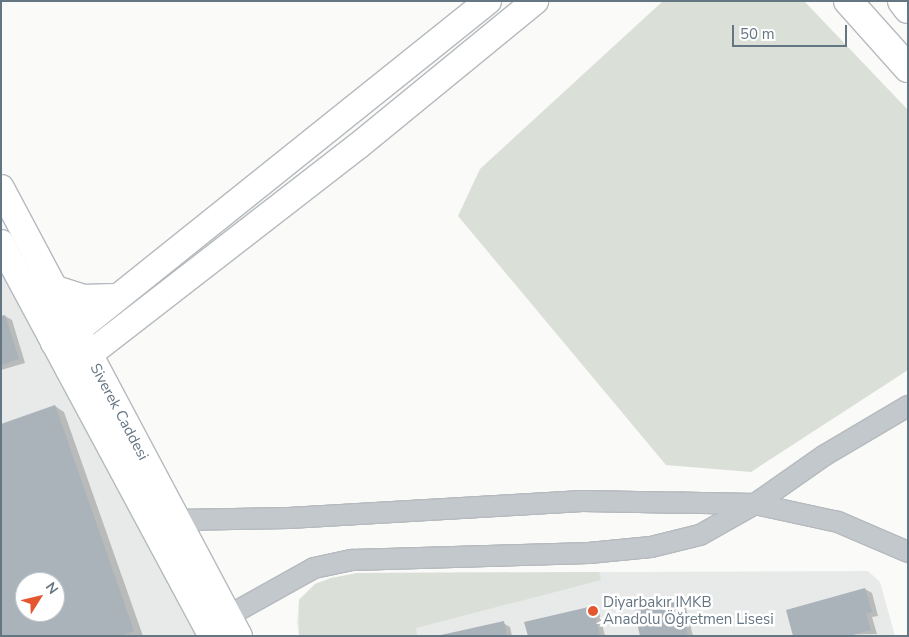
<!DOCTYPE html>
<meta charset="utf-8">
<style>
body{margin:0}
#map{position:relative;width:909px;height:637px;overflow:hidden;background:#fafaf8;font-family:"Nunito Sans",sans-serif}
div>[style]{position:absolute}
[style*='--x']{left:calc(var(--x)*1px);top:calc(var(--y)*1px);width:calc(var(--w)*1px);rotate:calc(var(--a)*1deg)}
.built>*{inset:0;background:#e8e9e9}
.green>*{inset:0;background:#dadfd7}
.shadow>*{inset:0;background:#0003}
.building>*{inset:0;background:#aab3b9}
.roads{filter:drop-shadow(1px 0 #b5babe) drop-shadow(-1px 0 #b5babe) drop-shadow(0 1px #b5babe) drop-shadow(0 -1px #b5babe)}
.minor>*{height:20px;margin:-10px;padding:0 10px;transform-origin:10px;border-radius:10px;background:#c3c8cc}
.major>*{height:26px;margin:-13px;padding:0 13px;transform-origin:13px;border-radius:13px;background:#fff}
.highway>*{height:28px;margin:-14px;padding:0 14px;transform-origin:14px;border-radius:14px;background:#fff}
.dots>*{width:14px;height:14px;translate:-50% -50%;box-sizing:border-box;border:2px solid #fff;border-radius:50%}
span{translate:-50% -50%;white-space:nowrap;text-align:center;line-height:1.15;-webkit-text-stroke:5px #fff;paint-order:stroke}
.street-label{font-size:15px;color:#657683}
.poi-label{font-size:15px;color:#657683}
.left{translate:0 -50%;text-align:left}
.frame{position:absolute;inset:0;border:2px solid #657683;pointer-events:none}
.north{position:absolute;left:15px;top:572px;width:50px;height:50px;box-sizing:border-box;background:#fff;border:1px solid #c1c8cd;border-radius:50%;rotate:54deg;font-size:14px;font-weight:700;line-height:20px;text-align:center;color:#657683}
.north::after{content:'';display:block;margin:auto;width:18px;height:22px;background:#e4572e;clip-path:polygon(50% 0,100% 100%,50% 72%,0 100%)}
.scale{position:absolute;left:732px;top:25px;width:115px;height:22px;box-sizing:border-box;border:2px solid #657683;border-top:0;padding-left:6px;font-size:15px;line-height:18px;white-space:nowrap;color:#657683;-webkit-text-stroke:4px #fff;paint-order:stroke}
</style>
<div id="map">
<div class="built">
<i style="clip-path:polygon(evenodd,1px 272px,63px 385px,196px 636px,1px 636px,1px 272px,25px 582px,55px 582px,55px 612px,25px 612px,25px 582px)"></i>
<i style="clip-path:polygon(868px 571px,880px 582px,895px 636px,299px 636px,297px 623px,299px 600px,315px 584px,357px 573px)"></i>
</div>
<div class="green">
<i style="clip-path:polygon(663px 1px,804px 1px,908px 110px,908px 370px,751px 472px,666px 465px,458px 216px,480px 169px)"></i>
<i style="clip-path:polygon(599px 572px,601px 580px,416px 628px,417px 636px,299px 636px,299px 600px,315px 584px,331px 578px,357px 573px)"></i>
</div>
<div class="shadow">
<i style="clip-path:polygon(5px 316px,12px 320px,25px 363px,1px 370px,1px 317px)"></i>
<i style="clip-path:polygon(evenodd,55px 406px,64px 412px,143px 636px,1px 636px,55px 406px,25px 582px,55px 582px,55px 612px,25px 612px,25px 582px)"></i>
<i style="clip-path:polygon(865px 589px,872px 593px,878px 616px,872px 617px,877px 634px,794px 636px)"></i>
<i style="clip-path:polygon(678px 599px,685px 604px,693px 636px,642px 636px)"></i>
<i style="clip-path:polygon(593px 608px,599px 612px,605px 636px,529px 636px)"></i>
<i style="clip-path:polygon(503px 623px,510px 627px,512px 636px,443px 636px)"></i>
</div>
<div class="building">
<i style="clip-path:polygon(5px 315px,19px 359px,1px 365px,1px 316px)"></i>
<i style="clip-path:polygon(evenodd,55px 405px,134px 631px,121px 636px,1px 636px,1px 424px,55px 405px,25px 582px,55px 582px,55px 612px,25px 612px,25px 582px)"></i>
<i style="clip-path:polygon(865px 588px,872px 612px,866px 614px,871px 630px,849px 636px,793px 636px,786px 610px)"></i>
<i style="clip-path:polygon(678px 598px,688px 636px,640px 636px,634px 610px)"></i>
<i style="clip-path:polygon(593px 606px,600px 636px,528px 636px,524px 622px)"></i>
<i style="clip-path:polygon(504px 621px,507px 636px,441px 636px,441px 635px)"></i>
</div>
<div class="roads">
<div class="minor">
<i style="--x:177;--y:520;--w:112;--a:-1"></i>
<i style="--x:289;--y:518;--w:294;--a:-3.3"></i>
<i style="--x:583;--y:501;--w:172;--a:1"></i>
<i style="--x:755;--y:504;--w:85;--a:12.2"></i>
<i style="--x:838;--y:522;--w:76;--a:23.2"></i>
<i style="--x:228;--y:616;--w:98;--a:-29.2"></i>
<i style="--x:314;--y:568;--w:39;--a:-12"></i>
<i style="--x:352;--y:560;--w:237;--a:-1.7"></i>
<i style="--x:589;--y:553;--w:62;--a:-5.5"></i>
<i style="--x:651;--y:547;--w:50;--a:-13.8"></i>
<i style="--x:700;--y:535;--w:63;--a:-29.4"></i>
<i style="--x:755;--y:504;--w:85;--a:-35"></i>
<i style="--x:825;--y:455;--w:96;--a:-30.6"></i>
</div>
<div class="major">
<i style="--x:1;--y:188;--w:507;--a:62.02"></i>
<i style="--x:1;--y:243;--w:446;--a:61.8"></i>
<i style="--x:53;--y:288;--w:32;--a:18"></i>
<i style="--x:83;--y:298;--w:32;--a:-2"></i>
<i style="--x:54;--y:343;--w:25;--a:-29"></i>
<i style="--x:76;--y:331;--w:528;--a:-38.69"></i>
<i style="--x:69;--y:370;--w:366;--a:-37.8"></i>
<i style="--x:358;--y:146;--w:229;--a:-39.3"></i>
</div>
<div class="highway">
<i style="--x:848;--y:1;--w:90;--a:48.2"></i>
<i style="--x:902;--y:1;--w:10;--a:53"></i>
</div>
</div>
<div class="dots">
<i style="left:593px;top:611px;background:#e4572e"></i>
</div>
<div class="street-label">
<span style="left:119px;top:412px;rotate:62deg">Siverek Caddesi</span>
</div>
<div class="poi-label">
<span class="left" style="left:603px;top:611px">Diyarbakır IMKB<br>Anadolu Öğretmen Lisesi</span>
</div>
<div class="frame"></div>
<div class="north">N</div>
<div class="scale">50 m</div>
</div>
